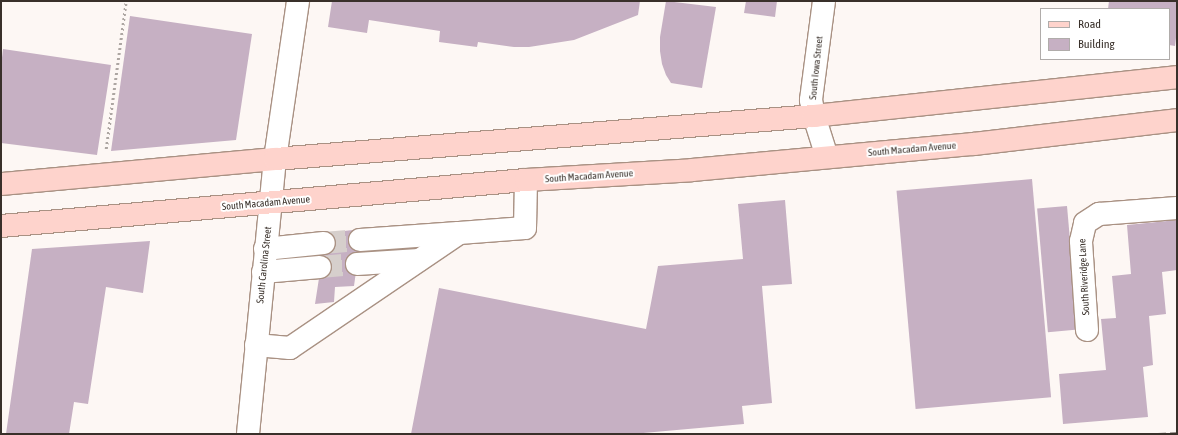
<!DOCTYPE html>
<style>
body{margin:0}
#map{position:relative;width:1178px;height:435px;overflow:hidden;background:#fdf7f4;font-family:"Asap Condensed",sans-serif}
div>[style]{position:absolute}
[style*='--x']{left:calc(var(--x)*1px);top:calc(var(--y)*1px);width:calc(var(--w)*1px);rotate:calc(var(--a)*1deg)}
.building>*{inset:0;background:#c6b0c3;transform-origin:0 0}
.minor-tunnel>*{height:22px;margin-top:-11px;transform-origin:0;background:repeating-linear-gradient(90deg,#d6cfcc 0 22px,transparent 0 33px)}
.path>*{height:2.5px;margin-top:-1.25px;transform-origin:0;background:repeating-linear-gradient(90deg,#ada6a2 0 2px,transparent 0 5px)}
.roads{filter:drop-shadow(1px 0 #a99183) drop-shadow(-1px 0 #a99183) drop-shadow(0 1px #a99183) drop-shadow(0 -1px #a99183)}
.minor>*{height:22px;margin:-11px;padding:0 11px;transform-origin:11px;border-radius:11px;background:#fff}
.major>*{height:22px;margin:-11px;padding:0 11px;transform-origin:11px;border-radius:11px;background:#fed3cc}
.rail>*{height:3px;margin-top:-1.5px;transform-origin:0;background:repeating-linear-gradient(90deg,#8d8580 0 8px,transparent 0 12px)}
span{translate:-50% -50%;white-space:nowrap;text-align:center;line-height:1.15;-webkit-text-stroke:4px #fff;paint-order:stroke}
.street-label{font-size:10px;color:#39302a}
.frame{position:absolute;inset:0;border:2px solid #39302a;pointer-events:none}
.legend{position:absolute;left:1040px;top:8px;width:130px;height:52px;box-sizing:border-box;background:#fff;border:1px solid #b0acaa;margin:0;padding:5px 7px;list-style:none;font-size:12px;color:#39302a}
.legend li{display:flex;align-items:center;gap:8px;height:20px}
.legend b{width:20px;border:1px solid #b0acaa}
</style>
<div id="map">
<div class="building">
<i style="clip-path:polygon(332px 1px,640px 1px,638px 15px,574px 40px,529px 47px,514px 47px,478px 42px,477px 47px,439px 42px,440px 31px,369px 20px,367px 33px,328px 27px)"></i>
<i style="clip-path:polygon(666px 1px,716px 7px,702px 88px,671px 83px,666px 75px,662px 64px,660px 51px,660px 37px)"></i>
<i style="clip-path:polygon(746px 1px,777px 1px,775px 17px,744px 13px)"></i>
<i style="clip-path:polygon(1109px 1px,1177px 1px,1177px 30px,1175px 46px,1169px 45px,1169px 9px,1108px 9px)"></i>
<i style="clip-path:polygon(130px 16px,252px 34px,236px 140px,111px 151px)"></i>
<i style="clip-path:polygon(3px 49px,111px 65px,97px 155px,1px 143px,1px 66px)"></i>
<i style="left:1032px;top:179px;width:219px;height:136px;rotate:85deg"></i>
<i style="clip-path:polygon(785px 200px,792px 284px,762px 286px,772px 403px,742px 406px,744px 424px,632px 434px,411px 434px,439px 288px,646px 329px,658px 266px,743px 259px,738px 204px)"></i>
<i style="left:1067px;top:206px;width:124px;height:30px;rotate:85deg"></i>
<i style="clip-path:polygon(1177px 220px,1177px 270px,1162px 272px,1166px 314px,1149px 316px,1153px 365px,1143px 367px,1148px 417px,1063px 424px,1059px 374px,1106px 370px,1101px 319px,1116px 318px,1112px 276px,1131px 274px,1127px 225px)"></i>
<i style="clip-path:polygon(362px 229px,354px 286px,335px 287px,334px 302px,315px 304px,326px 233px)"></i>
<i style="clip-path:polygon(150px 241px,143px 293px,106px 287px,88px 404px,74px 402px,69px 434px,6px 434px,32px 249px)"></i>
</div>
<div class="minor-tunnel">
<i style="--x:324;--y:243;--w:36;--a:-5"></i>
<i style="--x:320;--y:267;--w:37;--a:-5"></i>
</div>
<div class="path">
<i style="--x:106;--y:149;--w:149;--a:-82.3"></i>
</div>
<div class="roads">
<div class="minor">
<i style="--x:824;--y:1;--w:100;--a:97.5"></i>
<i style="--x:811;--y:100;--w:16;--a:79"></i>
<i style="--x:814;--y:116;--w:43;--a:72.4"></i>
<i style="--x:360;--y:240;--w:98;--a:-4.1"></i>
<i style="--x:265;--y:249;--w:59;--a:-5.8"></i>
<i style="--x:357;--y:264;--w:62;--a:-3.7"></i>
<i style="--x:263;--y:272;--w:57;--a:-5"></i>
<i style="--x:1087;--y:330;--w:89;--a:-93.9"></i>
<i style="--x:1081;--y:241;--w:18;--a:-77"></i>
<i style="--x:1085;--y:223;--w:17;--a:-33"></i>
<i style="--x:1099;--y:214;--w:78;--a:-4.4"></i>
<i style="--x:256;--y:345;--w:34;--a:5"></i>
<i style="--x:290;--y:348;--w:204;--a:-34.2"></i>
<i style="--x:459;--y:233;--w:66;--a:-4.3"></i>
<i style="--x:525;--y:228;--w:48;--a:-88.8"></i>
<i style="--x:248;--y:434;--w:276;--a:-84.4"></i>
<i style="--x:275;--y:159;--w:160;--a:-81.7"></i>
</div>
<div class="major">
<i style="--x:1;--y:184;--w:275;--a:-5.2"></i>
<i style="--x:275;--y:159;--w:541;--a:-4.56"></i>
<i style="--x:814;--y:116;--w:365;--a:-6.1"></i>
<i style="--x:1;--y:226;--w:527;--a:-5.01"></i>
<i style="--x:526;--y:180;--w:166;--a:-3.4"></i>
<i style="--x:692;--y:170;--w:283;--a:-5.3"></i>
<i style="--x:974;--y:144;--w:204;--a:-6.7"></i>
</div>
</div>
<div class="rail">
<i style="--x:1158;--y:434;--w:19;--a:-3"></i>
</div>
<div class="street-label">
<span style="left:816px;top:68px;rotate:-84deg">South Iowa Street</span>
<span style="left:912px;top:149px;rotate:-5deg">South Macadam Avenue</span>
<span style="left:589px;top:176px;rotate:-4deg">South Macadam Avenue</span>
<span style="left:266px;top:203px;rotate:-5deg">South Macadam Avenue</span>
<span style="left:264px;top:265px;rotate:-84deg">South Carolina Street</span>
<span style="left:1084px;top:277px;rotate:-93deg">South Riveridge Lane</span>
</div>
<div class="frame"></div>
<ul class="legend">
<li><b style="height:5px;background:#fed3cc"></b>Road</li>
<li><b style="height:11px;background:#c6b0c3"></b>Building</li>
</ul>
</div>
